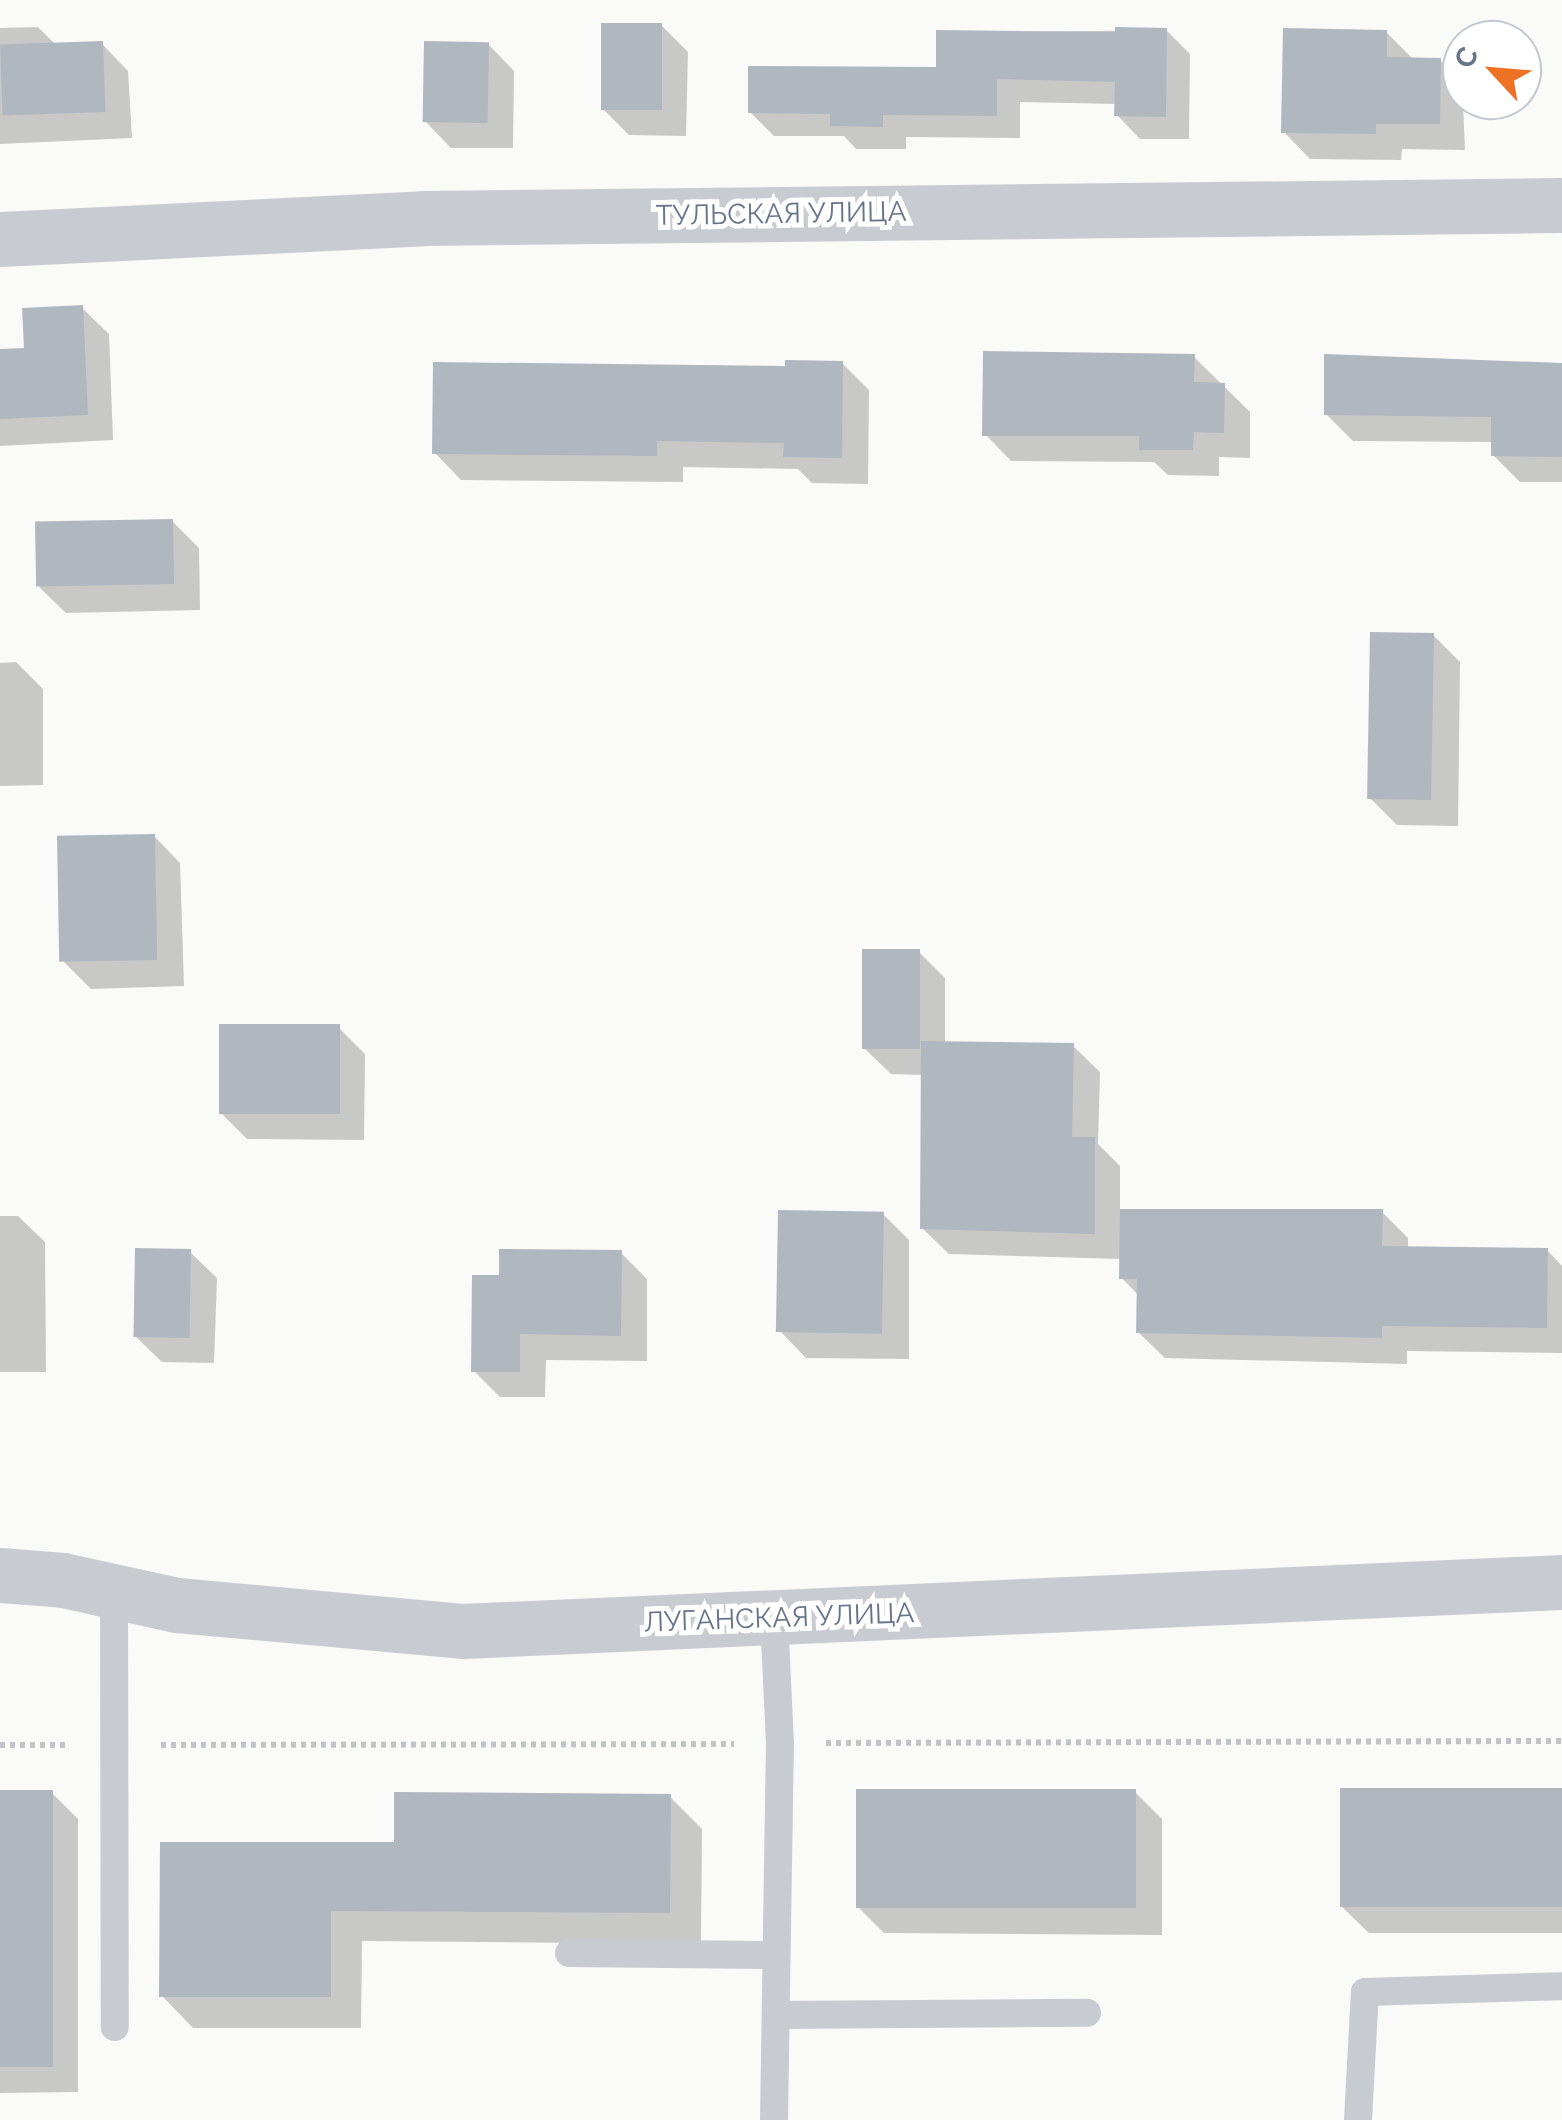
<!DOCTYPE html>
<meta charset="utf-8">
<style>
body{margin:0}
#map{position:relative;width:1562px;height:2120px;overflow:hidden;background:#fafaf8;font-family:Raleway,sans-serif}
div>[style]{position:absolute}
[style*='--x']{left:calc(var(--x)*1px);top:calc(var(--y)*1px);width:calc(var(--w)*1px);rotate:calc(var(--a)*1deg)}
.shadow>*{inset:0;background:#0003}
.building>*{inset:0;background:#b0b7bf;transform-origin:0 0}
.path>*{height:6px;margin-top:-3px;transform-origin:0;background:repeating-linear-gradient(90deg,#c1c3c6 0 5px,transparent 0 10px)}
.lane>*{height:28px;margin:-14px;padding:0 14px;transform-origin:14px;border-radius:14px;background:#c8cbd0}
.street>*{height:55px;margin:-27.5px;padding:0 27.5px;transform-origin:27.5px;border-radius:27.5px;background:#c8cbd0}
span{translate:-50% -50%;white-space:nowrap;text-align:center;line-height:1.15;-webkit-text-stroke:10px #fff;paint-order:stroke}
.street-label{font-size:28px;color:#67758b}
.north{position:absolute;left:1442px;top:20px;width:100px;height:100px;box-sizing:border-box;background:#fff;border:2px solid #c2c8d1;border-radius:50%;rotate:296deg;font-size:28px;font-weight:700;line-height:40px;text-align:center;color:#67758b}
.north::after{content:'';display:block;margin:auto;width:35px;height:45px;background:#ee7224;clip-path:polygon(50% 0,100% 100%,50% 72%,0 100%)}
</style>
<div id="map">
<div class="shadow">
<i style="clip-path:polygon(661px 25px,688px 52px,686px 136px,629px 135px,603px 109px)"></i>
<i style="clip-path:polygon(38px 27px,57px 46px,102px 44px,128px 71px,132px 138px,0 144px,0 28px)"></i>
<i style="clip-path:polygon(1166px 30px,1190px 54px,1189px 139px,1140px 139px,1117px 115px,1117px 104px,1020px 102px,1020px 138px,906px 137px,906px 149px,856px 149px,844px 136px,774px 136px,750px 112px,938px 69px,938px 33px)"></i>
<i style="clip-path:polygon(1386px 32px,1414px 60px,1440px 60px,1462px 82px,1465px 150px,1402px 149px,1401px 160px,1310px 159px,1284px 132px)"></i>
<i style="clip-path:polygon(488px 44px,514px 71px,513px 148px,451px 148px,425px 121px)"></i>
<i style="clip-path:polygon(82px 308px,109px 334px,113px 440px,0 446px,0 352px,27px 351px)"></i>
<i style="clip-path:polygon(1194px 357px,1250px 412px,1250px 458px,1219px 457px,1219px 476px,1168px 475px,1154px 462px,1011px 461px,985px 434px)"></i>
<i style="clip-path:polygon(842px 363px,869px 390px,868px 484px,812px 483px,798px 469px,683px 467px,683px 482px,461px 480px,435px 453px,787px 369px)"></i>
<i style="clip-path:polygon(1562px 364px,1562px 482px,1520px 482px,1493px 455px,1494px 442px,1353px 441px,1326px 414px)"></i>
<i style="clip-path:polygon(172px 521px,199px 548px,200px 610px,66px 613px,39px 587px)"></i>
<i style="clip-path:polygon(1433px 635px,1460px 662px,1458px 826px,1397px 825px,1370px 798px)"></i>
<i style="clip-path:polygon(16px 662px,43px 689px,43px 785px,0 786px,0 663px)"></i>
<i style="clip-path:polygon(154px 836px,180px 863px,184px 986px,91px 989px,64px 962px)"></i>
<i style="clip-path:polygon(919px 952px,945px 978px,945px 1044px,1073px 1046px,1100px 1072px,1098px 1144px,1120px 1166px,1120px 1212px,1382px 1212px,1408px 1238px,1408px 1248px,1547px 1250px,1562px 1266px,1562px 1353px,1407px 1351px,1407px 1364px,1165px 1358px,1138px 1332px,1139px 1296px,1122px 1278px,1122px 1259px,949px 1254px,922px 1228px,923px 1075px,891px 1074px,864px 1048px)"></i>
<i style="clip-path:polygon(338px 1027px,365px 1054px,364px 1140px,247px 1139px,221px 1113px)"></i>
<i style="clip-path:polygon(883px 1214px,909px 1240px,909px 1359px,806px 1358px,780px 1331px)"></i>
<i style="clip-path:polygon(0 1216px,18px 1216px,45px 1242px,46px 1372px,0 1372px)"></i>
<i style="clip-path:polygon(190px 1252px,217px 1278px,214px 1363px,162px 1362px,135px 1336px)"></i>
<i style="clip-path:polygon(621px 1253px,647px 1279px,647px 1361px,546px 1360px,545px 1397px,500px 1397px,474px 1371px,502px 1278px)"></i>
<i style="clip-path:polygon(1562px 1791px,1562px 1933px,1369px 1933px,1342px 1907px)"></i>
<i style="clip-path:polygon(1135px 1792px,1162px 1819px,1162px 1935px,884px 1933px,858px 1907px)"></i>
<i style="clip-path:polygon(0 1793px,52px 1793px,78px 1819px,78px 2092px,0 2093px)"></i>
<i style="clip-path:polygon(670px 1797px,702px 1829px,701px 1944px,362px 1941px,361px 2028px,193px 2028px,162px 1996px,396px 1845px)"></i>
</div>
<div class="building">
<i style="left:601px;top:23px;width:61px;height:87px"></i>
<i style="clip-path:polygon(1115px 27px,1167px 28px,1166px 117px,1114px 116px,1115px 82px,997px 79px,997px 116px,883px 115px,883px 127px,830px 126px,830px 114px,748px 113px,748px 66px,936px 67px,936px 30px,1115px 32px)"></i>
<i style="clip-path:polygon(1283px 28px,1387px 30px,1387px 57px,1441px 58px,1440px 124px,1376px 124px,1376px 134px,1281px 133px)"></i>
<i style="left:103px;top:41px;width:71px;height:103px;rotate:88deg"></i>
<i style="left:424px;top:41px;width:65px;height:81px;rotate:1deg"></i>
<i style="clip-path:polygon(83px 305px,88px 415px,0 419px,0 349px,24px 348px,22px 308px)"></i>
<i style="clip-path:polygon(983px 351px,1195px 354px,1194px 382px,1225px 383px,1224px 433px,1194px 432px,1193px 450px,1139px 450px,1139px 436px,982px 436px)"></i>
<i style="clip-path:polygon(1324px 354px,1562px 363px,1562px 457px,1491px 456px,1491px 417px,1324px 415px)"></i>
<i style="clip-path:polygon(785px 360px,843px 361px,842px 458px,783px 457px,784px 443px,657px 441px,657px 456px,432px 454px,433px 362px,785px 366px)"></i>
<i style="left:173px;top:519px;width:65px;height:138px;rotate:89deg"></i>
<i style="left:1370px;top:632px;width:64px;height:167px;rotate:1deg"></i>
<i style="left:155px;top:834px;width:126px;height:98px;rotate:89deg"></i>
<i style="left:862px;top:949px;width:58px;height:100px"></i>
<i style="left:219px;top:1024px;width:121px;height:90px"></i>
<i style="clip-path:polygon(921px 1041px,1074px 1043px,1072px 1137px,1095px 1137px,1095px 1234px,920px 1229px)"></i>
<i style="clip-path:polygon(1120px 1209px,1383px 1209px,1382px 1246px,1548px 1248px,1547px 1328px,1382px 1326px,1382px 1338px,1136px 1333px,1137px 1279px,1119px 1279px)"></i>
<i style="left:778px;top:1210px;width:106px;height:122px;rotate:1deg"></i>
<i style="left:135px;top:1248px;width:56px;height:89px;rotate:1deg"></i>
<i style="clip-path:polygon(499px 1249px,622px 1250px,621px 1336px,520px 1334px,520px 1372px,471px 1372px,472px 1275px,499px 1275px)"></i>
<i style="left:1562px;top:1788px;width:119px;height:222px;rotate:90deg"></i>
<i style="left:856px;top:1789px;width:280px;height:119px"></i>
<i style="left:0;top:1790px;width:53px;height:277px"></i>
<i style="clip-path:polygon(394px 1792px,671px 1794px,670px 1913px,331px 1911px,331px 1997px,159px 1997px,160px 1842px,394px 1842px)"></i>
</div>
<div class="path">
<i style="--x:826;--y:1743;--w:736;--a:-0.16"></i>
<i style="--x:0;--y:1745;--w:69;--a:0"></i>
<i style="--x:161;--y:1745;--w:573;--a:-0.1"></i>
</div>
<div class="lane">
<i style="--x:114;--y:1592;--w:435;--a:89.9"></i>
<i style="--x:569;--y:1953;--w:207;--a:0.6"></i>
<i style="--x:776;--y:2015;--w:311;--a:-0.4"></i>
<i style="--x:774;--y:2120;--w:376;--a:-89.1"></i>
<i style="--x:780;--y:1744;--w:125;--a:-92.7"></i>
<i style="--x:1358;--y:2120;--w:128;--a:-86.9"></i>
<i style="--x:1365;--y:1992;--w:197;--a:-1.7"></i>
</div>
<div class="street">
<i style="--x:0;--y:239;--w:424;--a:-2.8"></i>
<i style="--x:423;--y:218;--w:1139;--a:-0.65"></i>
<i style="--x:0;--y:1575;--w:63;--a:4.5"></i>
<i style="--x:63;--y:1580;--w:117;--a:12.4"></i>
<i style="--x:177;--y:1605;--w:286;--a:5.2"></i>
<i style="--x:462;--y:1631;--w:1101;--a:-2.55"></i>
</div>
<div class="street-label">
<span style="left:781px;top:214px;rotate:-1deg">ТУЛЬСКАЯ УЛИЦА</span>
<span style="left:779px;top:1618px;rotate:-2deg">ЛУГАНСКАЯ УЛИЦА</span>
</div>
<div class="north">С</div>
</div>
